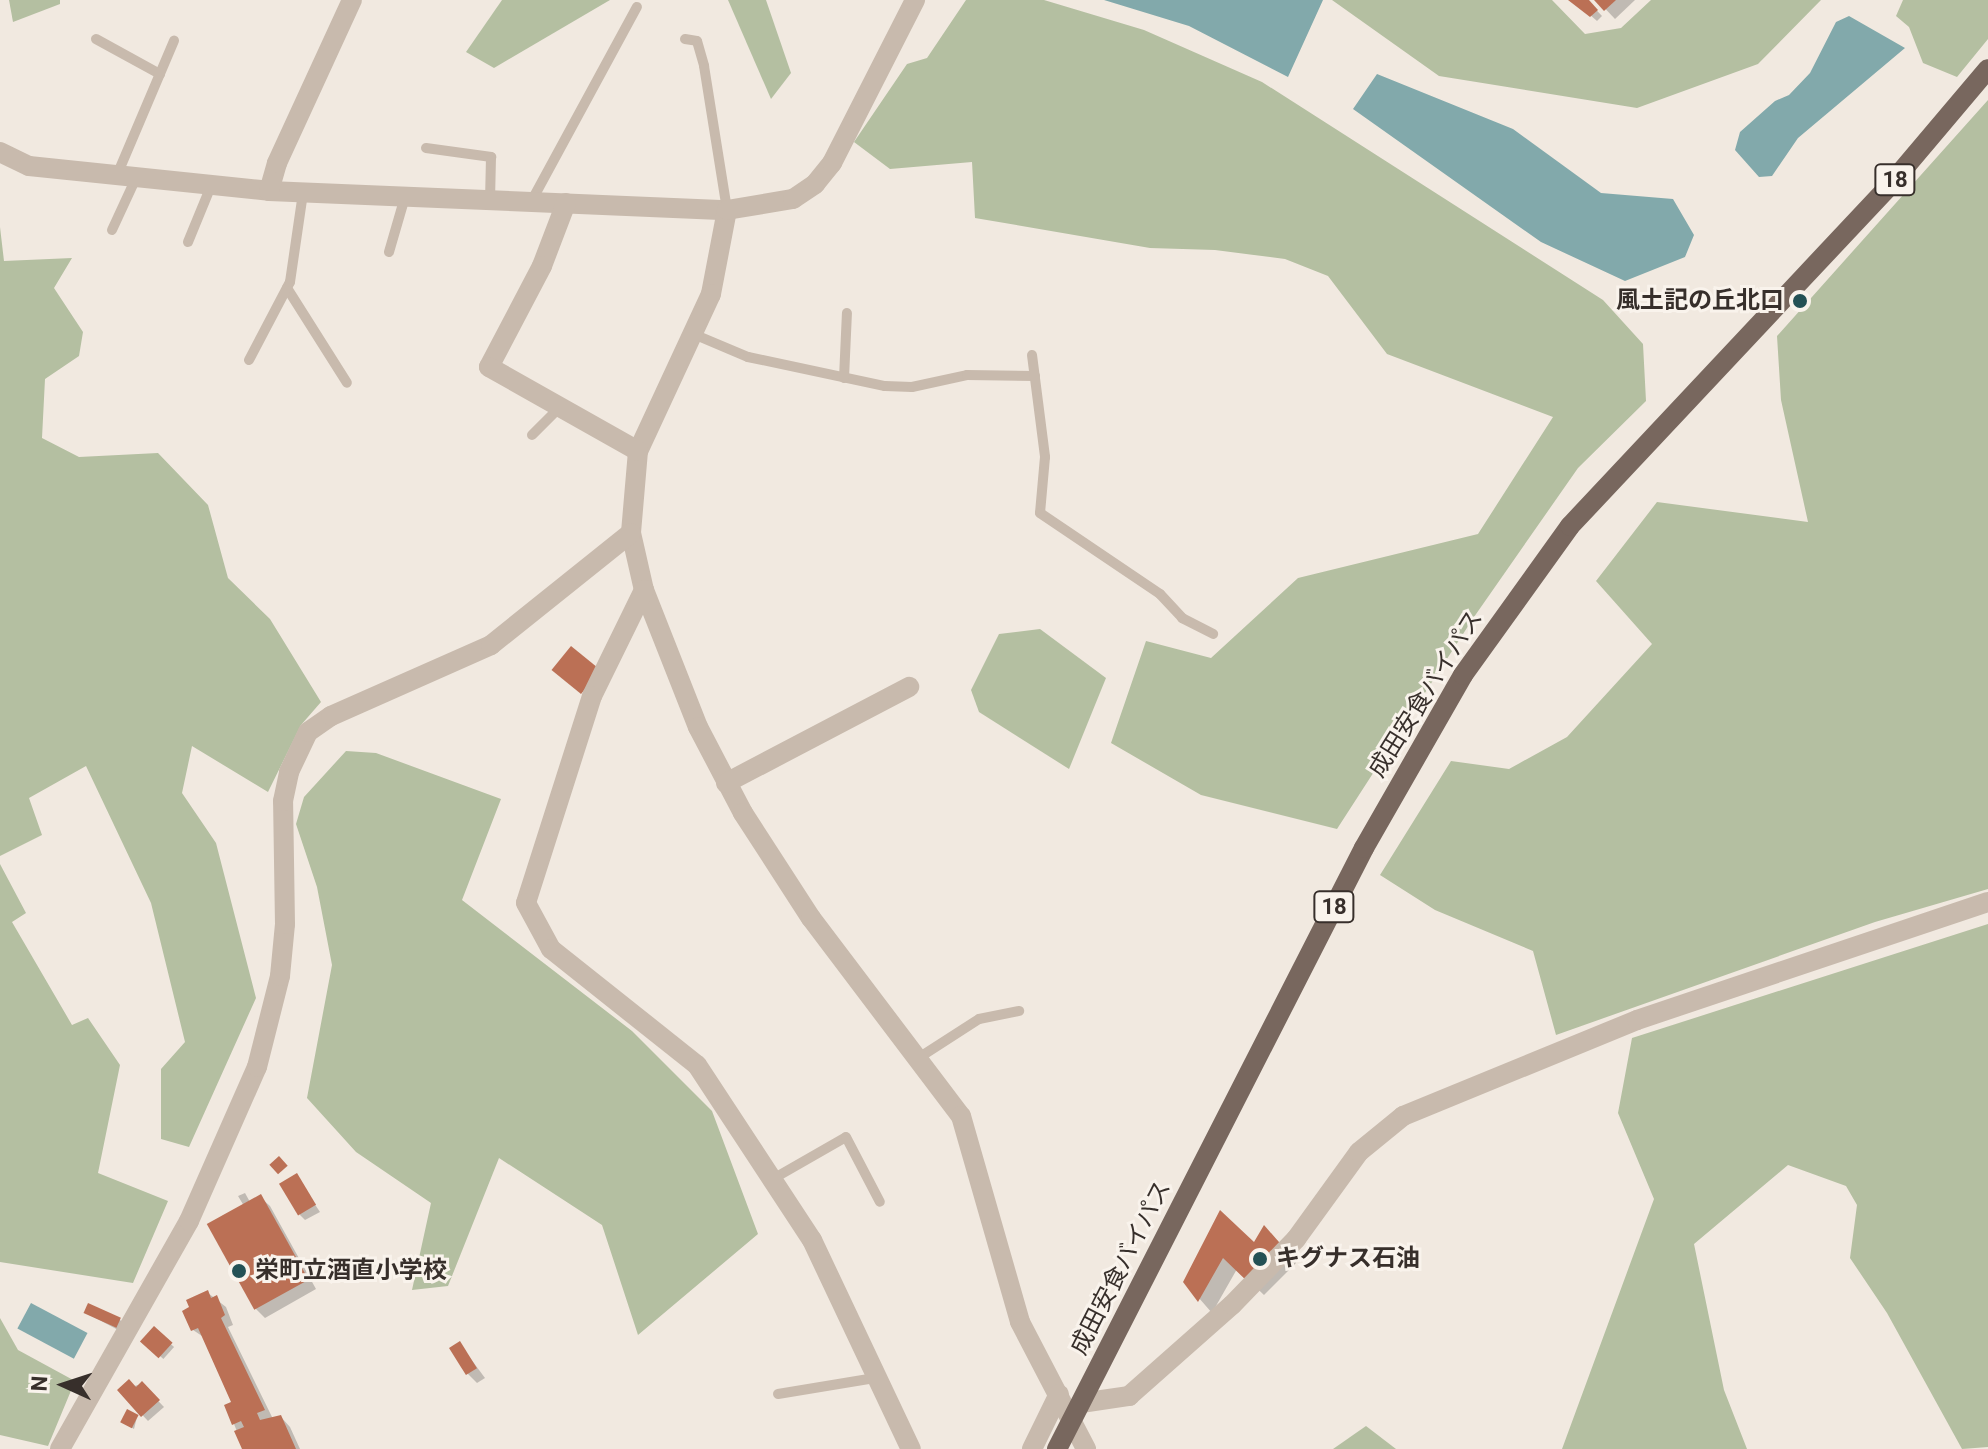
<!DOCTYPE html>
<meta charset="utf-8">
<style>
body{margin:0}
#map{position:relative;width:1988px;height:1449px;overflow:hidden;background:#f1e9e0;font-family:Roboto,"Noto Sans JP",sans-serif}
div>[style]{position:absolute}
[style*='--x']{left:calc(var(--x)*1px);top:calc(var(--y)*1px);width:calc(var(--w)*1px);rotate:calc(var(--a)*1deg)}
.green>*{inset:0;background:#b4bfa1}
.water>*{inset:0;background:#82a9ab;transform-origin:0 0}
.shadow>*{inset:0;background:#0003;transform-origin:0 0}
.building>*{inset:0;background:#bb7055;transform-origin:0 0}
.service>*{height:10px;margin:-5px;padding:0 5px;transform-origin:5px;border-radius:5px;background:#c8baad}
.minor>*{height:20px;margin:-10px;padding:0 10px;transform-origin:10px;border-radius:10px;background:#c8baad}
.tertiary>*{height:20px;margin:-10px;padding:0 10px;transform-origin:10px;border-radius:10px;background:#c8baad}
.primary>*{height:20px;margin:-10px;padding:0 10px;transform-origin:10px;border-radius:10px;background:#78675e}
.dots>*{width:22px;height:22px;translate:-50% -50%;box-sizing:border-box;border:4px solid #f9f3ec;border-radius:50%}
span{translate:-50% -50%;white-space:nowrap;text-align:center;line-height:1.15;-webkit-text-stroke:6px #f9f3ec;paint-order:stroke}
.shield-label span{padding:2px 6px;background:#f9f3ec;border:2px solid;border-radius:6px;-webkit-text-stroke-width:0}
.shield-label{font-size:22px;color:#372f2b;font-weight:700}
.poi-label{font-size:24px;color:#372f2b;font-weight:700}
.right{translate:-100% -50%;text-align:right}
.left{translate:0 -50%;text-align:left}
.street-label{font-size:24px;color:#372f2b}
.north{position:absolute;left:24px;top:1345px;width:80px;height:80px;-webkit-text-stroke:6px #f9f3ec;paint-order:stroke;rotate:273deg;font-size:22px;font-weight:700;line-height:32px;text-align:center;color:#372f2b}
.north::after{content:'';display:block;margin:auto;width:28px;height:36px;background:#372f2b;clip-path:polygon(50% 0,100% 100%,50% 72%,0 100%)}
</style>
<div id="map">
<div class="green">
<i style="clip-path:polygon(9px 0,60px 0,60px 4px,13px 22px)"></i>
<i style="clip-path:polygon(502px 0,610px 0,494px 68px,466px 52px)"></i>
<i style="clip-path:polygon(728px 0,766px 0,791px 73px,771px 99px)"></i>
<i style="clip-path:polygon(966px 0,1044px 0,1144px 30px,1262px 82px,1603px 300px,1643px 344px,1646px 401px,1578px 468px,1474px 617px,1337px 829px,1201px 795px,1111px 743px,1146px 641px,1211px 658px,1298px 578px,1478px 534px,1553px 417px,1387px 354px,1328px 276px,1285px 259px,1215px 250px,1150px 248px,975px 218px,972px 162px,890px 169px,854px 142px,907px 64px,927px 58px)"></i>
<i style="clip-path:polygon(1332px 0,1552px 0,1585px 34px,1621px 28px,1651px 0,1821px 0,1758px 64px,1637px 108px,1439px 76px)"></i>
<i style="clip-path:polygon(1903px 0,1988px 0,1988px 39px,1957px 77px,1923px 63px,1909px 27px,1896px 16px)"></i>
<i style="clip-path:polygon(1988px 100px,1988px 889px,1875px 922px,1556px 1035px,1533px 951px,1435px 910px,1380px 875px,1451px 761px,1509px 769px,1567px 737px,1652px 644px,1596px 581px,1657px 502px,1808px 522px,1781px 400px,1777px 336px)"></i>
<i style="clip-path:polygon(0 227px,4px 261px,72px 258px,54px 288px,83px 332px,79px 356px,45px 379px,42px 438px,79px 457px,158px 453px,208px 505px,228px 578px,270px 619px,321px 702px,301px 725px,268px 792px,192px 746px,182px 793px,216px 843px,256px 998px,189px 1147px,161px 1139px,161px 1069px,185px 1042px,151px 903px,86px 766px,29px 798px,42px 835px,0 856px)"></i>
<i style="clip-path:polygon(1040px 629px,1106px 678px,1069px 769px,979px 712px,971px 690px,999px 634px)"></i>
<i style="clip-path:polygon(346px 751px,376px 753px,501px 799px,462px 900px,632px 1031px,712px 1111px,758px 1234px,638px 1335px,602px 1225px,499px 1158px,448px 1286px,412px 1290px,431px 1203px,356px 1152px,307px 1098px,332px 965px,317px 887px,296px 824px,304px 797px)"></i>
<i style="clip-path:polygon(0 864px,26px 913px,12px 922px,72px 1025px,88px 1018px,120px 1065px,98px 1173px,168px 1201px,133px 1283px,0 1262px)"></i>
<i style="clip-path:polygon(1988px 924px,1988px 1447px,1962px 1449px,1887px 1313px,1850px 1258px,1857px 1205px,1846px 1186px,1788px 1165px,1694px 1244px,1724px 1390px,1747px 1449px,1562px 1449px,1654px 1199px,1618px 1113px,1632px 1038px)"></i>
<i style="clip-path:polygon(0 1318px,18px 1350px,75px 1381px,48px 1446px,0 1435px)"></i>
<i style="clip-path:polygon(1366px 1426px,1396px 1449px,1333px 1449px)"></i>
</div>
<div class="water">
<i style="clip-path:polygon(1104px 0,1323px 0,1288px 77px,1189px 26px)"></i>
<i style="clip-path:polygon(1849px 16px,1905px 48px,1798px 138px,1772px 176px,1759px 177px,1735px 150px,1740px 132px,1775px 101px,1789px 95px,1810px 73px,1836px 22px)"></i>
<i style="clip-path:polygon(1377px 74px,1513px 129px,1601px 193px,1673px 199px,1694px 235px,1685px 257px,1625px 281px,1541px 242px,1353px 109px)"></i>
<i style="left:31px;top:1303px;width:64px;height:29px;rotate:28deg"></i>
</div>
<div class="shadow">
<i style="clip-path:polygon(1573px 0,1587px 0,1602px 16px,1597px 21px)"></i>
<i style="clip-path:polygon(1597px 0,1635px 0,1615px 19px)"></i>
<i style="clip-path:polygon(296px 1176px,320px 1212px,305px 1220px,300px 1215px)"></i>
<i style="clip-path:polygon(245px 1193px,250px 1202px,260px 1197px,270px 1206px,316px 1289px,265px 1318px,256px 1309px,244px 1206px,238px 1196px)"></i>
<i style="clip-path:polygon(1221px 1213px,1255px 1245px,1277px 1240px,1296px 1263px,1264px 1295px,1237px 1269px,1212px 1313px,1185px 1282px)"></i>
<i style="clip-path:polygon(208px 1293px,226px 1307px,233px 1325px,228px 1327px,273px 1419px,281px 1417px,290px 1427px,300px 1449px,244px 1449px,234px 1424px,234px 1403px,205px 1338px,193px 1330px)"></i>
<i style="clip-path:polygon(86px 1313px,119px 1319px,125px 1325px,122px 1332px)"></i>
<i style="left:154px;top:1329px;width:27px;height:16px;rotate:42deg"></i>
<i style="clip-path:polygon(459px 1343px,485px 1378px,477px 1383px,468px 1374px)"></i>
<i style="clip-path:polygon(142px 1384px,164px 1407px,148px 1421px,119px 1390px)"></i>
<i style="clip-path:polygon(137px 1417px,134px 1429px,125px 1424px)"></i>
</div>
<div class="building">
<i style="clip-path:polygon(1568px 0,1589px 0,1598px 10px,1590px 17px)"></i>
<i style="clip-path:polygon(1594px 0,1616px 0,1604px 11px)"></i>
<i style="left:571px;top:646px;width:38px;height:31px;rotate:39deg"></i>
<i style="left:279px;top:1156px;width:13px;height:13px;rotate:48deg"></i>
<i style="left:297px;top:1173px;width:37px;height:21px;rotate:59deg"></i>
<i style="left:261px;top:1194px;width:98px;height:62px;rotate:61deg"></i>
<i style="clip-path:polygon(1220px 1210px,1254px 1242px,1264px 1225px,1285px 1249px,1250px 1284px,1223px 1258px,1198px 1302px,1183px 1282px)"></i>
<i style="clip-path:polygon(208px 1290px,211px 1298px,217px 1295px,225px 1315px,221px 1318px,265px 1410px,257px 1413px,260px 1420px,281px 1415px,296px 1449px,242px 1449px,234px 1431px,244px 1427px,241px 1421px,232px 1425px,224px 1405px,231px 1402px,198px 1328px,191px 1331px,182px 1311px,189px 1307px,186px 1300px)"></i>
<i style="left:88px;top:1303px;width:36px;height:11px;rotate:24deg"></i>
<i style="left:154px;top:1326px;width:25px;height:21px;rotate:42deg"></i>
<i style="left:460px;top:1341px;width:32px;height:13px;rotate:58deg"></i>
<i style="clip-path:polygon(129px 1379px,136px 1387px,142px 1381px,160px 1400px,141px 1417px,117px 1390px)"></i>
<i style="left:127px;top:1409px;width:13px;height:15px;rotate:27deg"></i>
</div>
<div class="service">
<i style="--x:96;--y:39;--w:73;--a:28.7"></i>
<i style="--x:685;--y:39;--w:12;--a:9"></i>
<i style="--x:697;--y:41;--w:26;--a:74"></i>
<i style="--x:704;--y:66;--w:146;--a:80.9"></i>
<i style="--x:426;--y:148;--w:66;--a:7.9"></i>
<i style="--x:491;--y:157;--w:43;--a:91.3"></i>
<i style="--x:117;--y:175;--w:146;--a:-67"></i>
<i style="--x:531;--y:202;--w:222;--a:-61.5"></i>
<i style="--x:112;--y:230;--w:57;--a:-65.2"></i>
<i style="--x:188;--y:242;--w:61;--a:-67.7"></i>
<i style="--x:389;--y:252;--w:57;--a:-73.8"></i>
<i style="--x:287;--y:288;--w:112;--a:57.7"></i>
<i style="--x:691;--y:333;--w:62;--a:22.8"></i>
<i style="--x:748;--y:357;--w:140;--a:12"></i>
<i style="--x:885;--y:386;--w:27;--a:2"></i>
<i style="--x:912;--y:387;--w:56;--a:-12.3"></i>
<i style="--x:967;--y:375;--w:68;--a:0.8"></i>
<i style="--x:1032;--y:355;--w:103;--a:82.7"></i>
<i style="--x:1045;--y:457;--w:56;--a:95.1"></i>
<i style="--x:1040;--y:513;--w:145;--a:34"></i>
<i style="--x:1160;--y:594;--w:33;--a:47"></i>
<i style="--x:1182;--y:618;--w:35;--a:27"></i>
<i style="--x:249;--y:360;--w:88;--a:-62.3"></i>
<i style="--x:290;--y:282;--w:90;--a:-81.7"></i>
<i style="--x:844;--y:378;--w:65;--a:-87.4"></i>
<i style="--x:532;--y:435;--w:40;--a:-45"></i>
<i style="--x:920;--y:1057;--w:70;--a:-32.8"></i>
<i style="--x:979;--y:1019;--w:41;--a:-11.3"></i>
<i style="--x:771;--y:1180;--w:86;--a:-29.8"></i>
<i style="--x:846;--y:1137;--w:73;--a:62.4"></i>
<i style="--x:778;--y:1394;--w:98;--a:-9.4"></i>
</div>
<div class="minor">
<i style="--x:0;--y:152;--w:32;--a:26"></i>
<i style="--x:29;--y:166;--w:241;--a:5.9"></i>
<i style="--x:269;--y:191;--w:458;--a:2.4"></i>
<i style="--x:727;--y:210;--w:86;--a:100.8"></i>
<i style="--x:711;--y:294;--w:173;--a:114.9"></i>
<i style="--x:638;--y:451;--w:82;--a:94.9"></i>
<i style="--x:631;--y:533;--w:58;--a:77.2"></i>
<i style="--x:644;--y:590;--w:147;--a:68.5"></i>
<i style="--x:698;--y:727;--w:97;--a:62.4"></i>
<i style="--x:743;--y:813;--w:125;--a:57.1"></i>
<i style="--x:811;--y:918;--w:248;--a:52.9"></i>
<i style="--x:961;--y:1116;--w:214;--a:74"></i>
<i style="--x:1020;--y:1322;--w:143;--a:62.5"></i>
<i style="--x:269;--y:191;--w:29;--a:-74"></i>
<i style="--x:277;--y:163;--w:179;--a:-65.3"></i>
<i style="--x:566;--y:203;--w:67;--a:110.9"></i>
<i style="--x:542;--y:266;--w:114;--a:117.7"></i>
<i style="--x:489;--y:367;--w:171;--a:29.4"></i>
<i style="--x:644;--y:590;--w:118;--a:116.1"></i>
<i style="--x:592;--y:696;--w:217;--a:107.7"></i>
<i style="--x:526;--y:903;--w:52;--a:61.5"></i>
<i style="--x:551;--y:949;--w:186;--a:38.5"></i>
<i style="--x:697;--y:1065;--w:209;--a:56.7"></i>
<i style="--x:812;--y:1240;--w:231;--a:64.7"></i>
<i style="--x:726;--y:783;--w:207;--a:-27.7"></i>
<i style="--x:1081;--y:1403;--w:49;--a:-8.3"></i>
<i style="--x:1129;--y:1396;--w:137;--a:-41.5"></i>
<i style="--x:1232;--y:1305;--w:92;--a:-45.9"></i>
<i style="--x:1296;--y:1239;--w:107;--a:-54.1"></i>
<i style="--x:1359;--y:1152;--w:57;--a:-39.3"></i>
<i style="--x:1403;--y:1116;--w:253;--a:-22.3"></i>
<i style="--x:1637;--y:1020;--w:370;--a:-18.6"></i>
<i style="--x:60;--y:1449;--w:262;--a:-60.5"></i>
<i style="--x:189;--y:1221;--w:168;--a:-66.2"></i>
<i style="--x:257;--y:1067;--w:94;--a:-75.8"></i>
<i style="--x:280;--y:976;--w:52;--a:-84.5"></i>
<i style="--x:285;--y:924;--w:123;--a:-90.9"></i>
<i style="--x:283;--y:801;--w:30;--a:-78"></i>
<i style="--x:289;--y:772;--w:44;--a:-64.6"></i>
<i style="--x:308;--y:732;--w:28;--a:-35"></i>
<i style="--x:331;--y:716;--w:175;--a:-23.9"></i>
<i style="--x:491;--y:645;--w:179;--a:-38.7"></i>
<i style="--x:1032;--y:1449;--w:61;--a:-63.9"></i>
</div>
<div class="tertiary">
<i style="--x:727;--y:210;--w:67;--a:-9.5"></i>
<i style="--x:793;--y:199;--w:27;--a:-34"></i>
<i style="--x:815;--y:184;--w:27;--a:-51"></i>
<i style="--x:832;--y:163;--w:183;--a:-63"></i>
</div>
<div class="primary">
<i style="--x:1057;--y:1449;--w:675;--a:-62.94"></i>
<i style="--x:1364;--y:848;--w:199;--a:-60.2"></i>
<i style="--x:1463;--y:675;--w:183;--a:-54.3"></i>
<i style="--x:1570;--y:526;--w:466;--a:-46.8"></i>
<i style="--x:1889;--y:186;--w:153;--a:-49.8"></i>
</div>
<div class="dots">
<i style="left:1800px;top:301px;background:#245155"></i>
<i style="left:1260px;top:1259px;background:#245155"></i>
<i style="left:239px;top:1271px;background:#245155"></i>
</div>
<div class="shield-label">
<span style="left:1895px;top:180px">18</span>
<span style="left:1334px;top:907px">18</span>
</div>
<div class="poi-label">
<span class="right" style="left:1784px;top:301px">風土記の丘北口</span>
<span class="left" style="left:1276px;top:1259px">キグナス石油</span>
<span class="left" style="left:255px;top:1271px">栄町立酒直小学校</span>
</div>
<div class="street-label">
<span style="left:1426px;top:694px;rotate:-58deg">成田安食バイパス</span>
<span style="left:1121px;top:1268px;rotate:-63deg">成田安食バイパス</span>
</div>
<div class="north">N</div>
</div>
